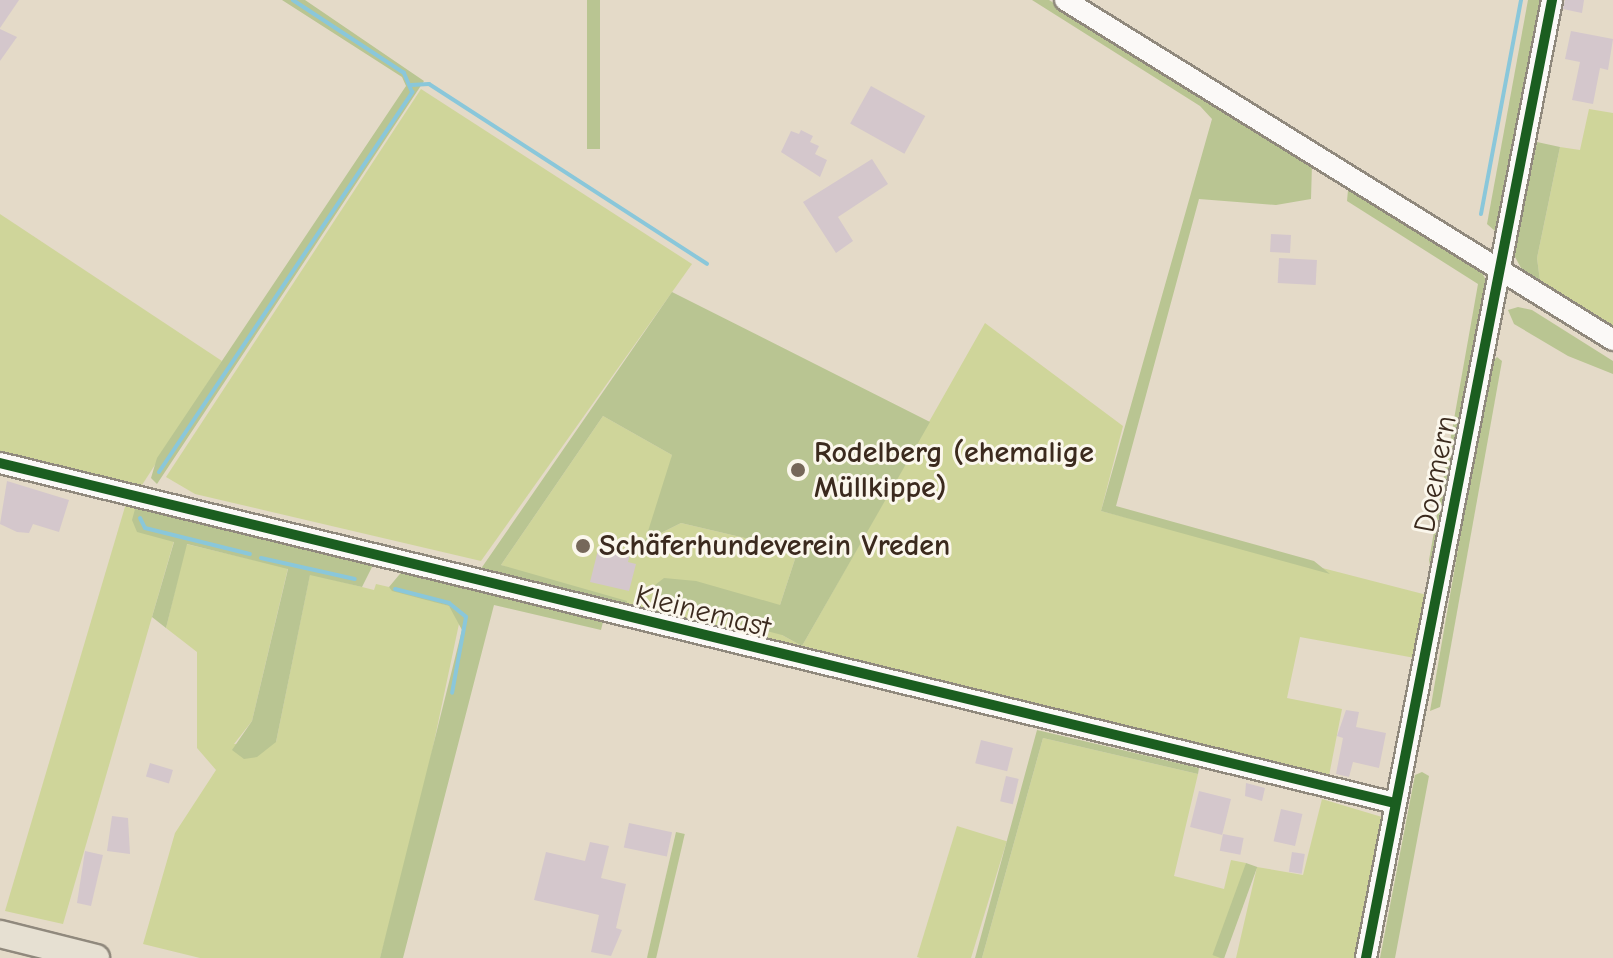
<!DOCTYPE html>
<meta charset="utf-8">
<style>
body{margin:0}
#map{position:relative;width:1613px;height:958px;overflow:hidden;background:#e4dac8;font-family:"Comic Neue",sans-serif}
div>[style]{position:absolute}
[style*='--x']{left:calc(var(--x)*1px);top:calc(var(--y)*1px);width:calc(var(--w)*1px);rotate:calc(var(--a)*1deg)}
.green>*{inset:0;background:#cfd59a;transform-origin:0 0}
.forest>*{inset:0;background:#b9c592;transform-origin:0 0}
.stream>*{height:4px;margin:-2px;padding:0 2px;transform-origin:2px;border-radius:2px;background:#8ac7da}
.building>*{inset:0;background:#d4c7cc;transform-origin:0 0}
.roads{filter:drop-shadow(2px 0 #90897d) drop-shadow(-2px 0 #90897d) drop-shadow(0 2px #90897d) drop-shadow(0 -2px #90897d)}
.minor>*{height:20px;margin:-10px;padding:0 10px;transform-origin:10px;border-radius:10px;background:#fbf9f7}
.major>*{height:26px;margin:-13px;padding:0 13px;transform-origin:13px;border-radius:13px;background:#e6e0d2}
.cycleway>*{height:10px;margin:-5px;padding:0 5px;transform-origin:5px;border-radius:5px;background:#1b5e20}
.dots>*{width:22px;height:22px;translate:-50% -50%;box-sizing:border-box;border:4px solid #fbf7ec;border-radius:50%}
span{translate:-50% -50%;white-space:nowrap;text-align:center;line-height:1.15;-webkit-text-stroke:6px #fbf7ec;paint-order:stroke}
.poi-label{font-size:30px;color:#3b2a1e;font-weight:700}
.left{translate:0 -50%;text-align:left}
.street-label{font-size:30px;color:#3b2a1e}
</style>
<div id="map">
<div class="green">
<i style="clip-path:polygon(421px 89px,692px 264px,481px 561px,195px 494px,166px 477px)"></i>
<i style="clip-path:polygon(1589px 109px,1613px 113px,1613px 326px,1540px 281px,1537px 258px,1560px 147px,1580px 150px)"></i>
<i style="clip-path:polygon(0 214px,222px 361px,142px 485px,0 452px)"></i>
<i style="clip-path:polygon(985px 323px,1123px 426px,1101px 511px,1427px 595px,1415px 658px,1300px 637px,1287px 698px,1342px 709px,1328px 781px,803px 646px,800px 655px,626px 613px,501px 565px,603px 416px,672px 455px,659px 534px,681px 523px,783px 547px,795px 559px,780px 605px,782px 635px,802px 646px)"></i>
<i style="clip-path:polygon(127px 500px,137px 502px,174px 541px,63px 924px,5px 911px)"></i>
<i style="clip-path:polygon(186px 544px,288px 568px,252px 721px,234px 744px,276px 742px,310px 574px,374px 590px,376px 584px,389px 587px,449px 606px,460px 619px,415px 832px,380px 958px,200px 958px,143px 944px,175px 833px,216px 770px,197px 748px,197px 652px,166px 628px)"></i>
<i style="clip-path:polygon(1043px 738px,1198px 774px,1174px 876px,1224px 889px,1231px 860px,1246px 863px,1224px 958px,982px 958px)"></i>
<i style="clip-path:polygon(1322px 799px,1382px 817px,1357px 958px,1236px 958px,1257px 867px,1303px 875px)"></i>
<i style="left:957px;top:826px;width:52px;height:137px;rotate:17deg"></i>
</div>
<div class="forest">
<i style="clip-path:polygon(282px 0,305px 0,424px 81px,157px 484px,151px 478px,157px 458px,406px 86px,402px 77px)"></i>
<i style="left:587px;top:0;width:13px;height:149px"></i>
<i style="clip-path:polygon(1032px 0,1049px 0,1312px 164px,1311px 199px,1276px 205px,1199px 199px,1116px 506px,1314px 561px,1330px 574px,1101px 511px,1212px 119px,1200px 106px)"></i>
<i style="clip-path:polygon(1528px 0,1540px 0,1495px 231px,1487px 224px)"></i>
<i style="clip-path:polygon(1537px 142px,1560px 147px,1537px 258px,1540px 281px,1521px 268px,1514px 255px)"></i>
<i style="clip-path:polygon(1348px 190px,1482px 273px,1487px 282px,1433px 581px,1429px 560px,1478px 284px,1347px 201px)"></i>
<i style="clip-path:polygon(672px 292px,930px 422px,802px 646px,782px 635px,658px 603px,655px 585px,664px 578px,696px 581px,780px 605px,795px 559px,783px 547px,681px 523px,659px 534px,656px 548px,644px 544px,672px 455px,603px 416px,501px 565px,627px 601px,626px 611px,478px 573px)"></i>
<i style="clip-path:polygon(1518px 307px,1532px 310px,1613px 361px,1613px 374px,1568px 356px,1514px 324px,1508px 310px)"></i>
<i style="clip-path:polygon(1497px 357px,1502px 361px,1440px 707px,1430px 711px,1490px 364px)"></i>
<i style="clip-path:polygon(137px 502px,375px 561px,362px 587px,310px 575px,276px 742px,257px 757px,244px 759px,232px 750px,252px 721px,288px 569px,187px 544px,166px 628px,152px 617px,174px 542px,137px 532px,132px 520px)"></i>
<i style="clip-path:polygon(404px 569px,603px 622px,601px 630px,494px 605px,403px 958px,380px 958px,462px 630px,449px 606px,392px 591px,389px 587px)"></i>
<i style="clip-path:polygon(1037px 730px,1199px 768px,1198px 774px,1043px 738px,982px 958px,975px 958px)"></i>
<i style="clip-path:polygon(1422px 772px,1429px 776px,1395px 958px,1380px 958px,1415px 775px)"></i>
<i style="left:676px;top:832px;width:9px;height:129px;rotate:13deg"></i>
<i style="left:1246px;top:863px;width:12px;height:98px;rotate:20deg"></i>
</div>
<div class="stream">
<i style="--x:411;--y:85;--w:18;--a:-3"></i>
<i style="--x:429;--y:84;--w:331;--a:32.9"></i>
<i style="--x:1481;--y:214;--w:218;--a:-79.4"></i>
<i style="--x:159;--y:472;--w:457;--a:-56.3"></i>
<i style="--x:412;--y:92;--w:21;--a:-113"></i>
<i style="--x:404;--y:73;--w:133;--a:-146.7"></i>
<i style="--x:140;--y:518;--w:11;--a:63"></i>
<i style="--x:145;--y:528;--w:108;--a:13.9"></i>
<i style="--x:261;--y:558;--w:96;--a:12.6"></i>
<i style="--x:395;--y:589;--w:56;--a:14.5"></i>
<i style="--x:449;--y:603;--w:22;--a:39"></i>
<i style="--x:466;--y:617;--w:77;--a:100.4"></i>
</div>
<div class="building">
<i style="clip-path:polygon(0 0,19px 0,0 28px)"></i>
<i style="clip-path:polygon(1565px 0,1584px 0,1582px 13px,1563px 9px)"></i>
<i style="clip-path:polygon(0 29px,17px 37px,0 61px)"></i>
<i style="clip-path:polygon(1571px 31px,1613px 39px,1608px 70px,1600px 68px,1593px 104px,1572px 100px,1580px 62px,1565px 59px)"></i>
<i style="left:871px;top:86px;width:62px;height:43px;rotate:29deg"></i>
<i style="clip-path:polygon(801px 130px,813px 136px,810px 142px,819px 146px,815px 154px,827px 160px,820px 177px,781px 152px,791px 131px,799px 134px)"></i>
<i style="clip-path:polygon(872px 159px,888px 184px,838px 217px,853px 241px,836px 253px,803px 202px)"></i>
<i style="left:1271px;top:234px;width:20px;height:18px;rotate:3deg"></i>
<i style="left:1279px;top:258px;width:38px;height:25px;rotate:3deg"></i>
<i style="clip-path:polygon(7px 481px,69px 500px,59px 532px,33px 524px,29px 533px,17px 532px,0 524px)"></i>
<i style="clip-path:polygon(599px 546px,630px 554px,628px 562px,636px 564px,629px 591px,590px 582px)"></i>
<i style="clip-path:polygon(1346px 710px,1359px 712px,1356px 727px,1386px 733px,1379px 768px,1353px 762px,1349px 777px,1336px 774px,1343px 738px,1337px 736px)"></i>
<i style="left:981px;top:740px;width:33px;height:24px;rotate:14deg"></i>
<i style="left:150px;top:763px;width:24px;height:14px;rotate:17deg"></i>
<i style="left:1006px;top:776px;width:13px;height:26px;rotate:13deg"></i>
<i style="clip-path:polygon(1246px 783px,1265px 788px,1262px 801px,1245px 796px)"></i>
<i style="left:1199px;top:791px;width:33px;height:37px;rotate:14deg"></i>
<i style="left:1281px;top:809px;width:22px;height:33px;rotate:13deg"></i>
<i style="clip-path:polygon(112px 816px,128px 818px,130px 854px,107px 851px)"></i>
<i style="left:629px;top:823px;width:44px;height:25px;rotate:12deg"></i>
<i style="left:1223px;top:834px;width:21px;height:17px;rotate:11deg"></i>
<i style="clip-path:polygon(590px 842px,609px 846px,601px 878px,626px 884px,616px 928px,622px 930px,611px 956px,591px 952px,599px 915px,534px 900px,546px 852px,585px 861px)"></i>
<i style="clip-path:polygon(85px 851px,103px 855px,91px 906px,77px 903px)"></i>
<i style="left:1292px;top:852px;width:13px;height:20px;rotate:9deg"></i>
</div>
<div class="roads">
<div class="minor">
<i style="--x:1065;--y:0;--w:645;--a:31.82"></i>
<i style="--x:0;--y:463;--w:1436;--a:13.7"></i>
<i style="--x:1366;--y:958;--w:976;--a:-79.01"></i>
</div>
<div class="major">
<i style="--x:0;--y:934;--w:99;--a:14"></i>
</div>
</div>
<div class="cycleway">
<i style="--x:0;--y:463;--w:1436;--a:13.7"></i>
<i style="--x:1366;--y:958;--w:976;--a:-79.01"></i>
</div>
<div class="dots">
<i style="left:798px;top:470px;background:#76685a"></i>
<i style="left:583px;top:546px;background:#76685a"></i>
</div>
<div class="poi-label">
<span class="left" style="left:814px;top:470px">Rodelberg (ehemalige<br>Müllkippe)</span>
<span class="left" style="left:599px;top:546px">Schäferhundeverein Vreden</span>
</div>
<div class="street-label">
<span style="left:1436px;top:474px;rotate:-79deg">Doemern</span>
<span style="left:703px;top:612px;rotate:14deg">Kleinemast</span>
</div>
</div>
